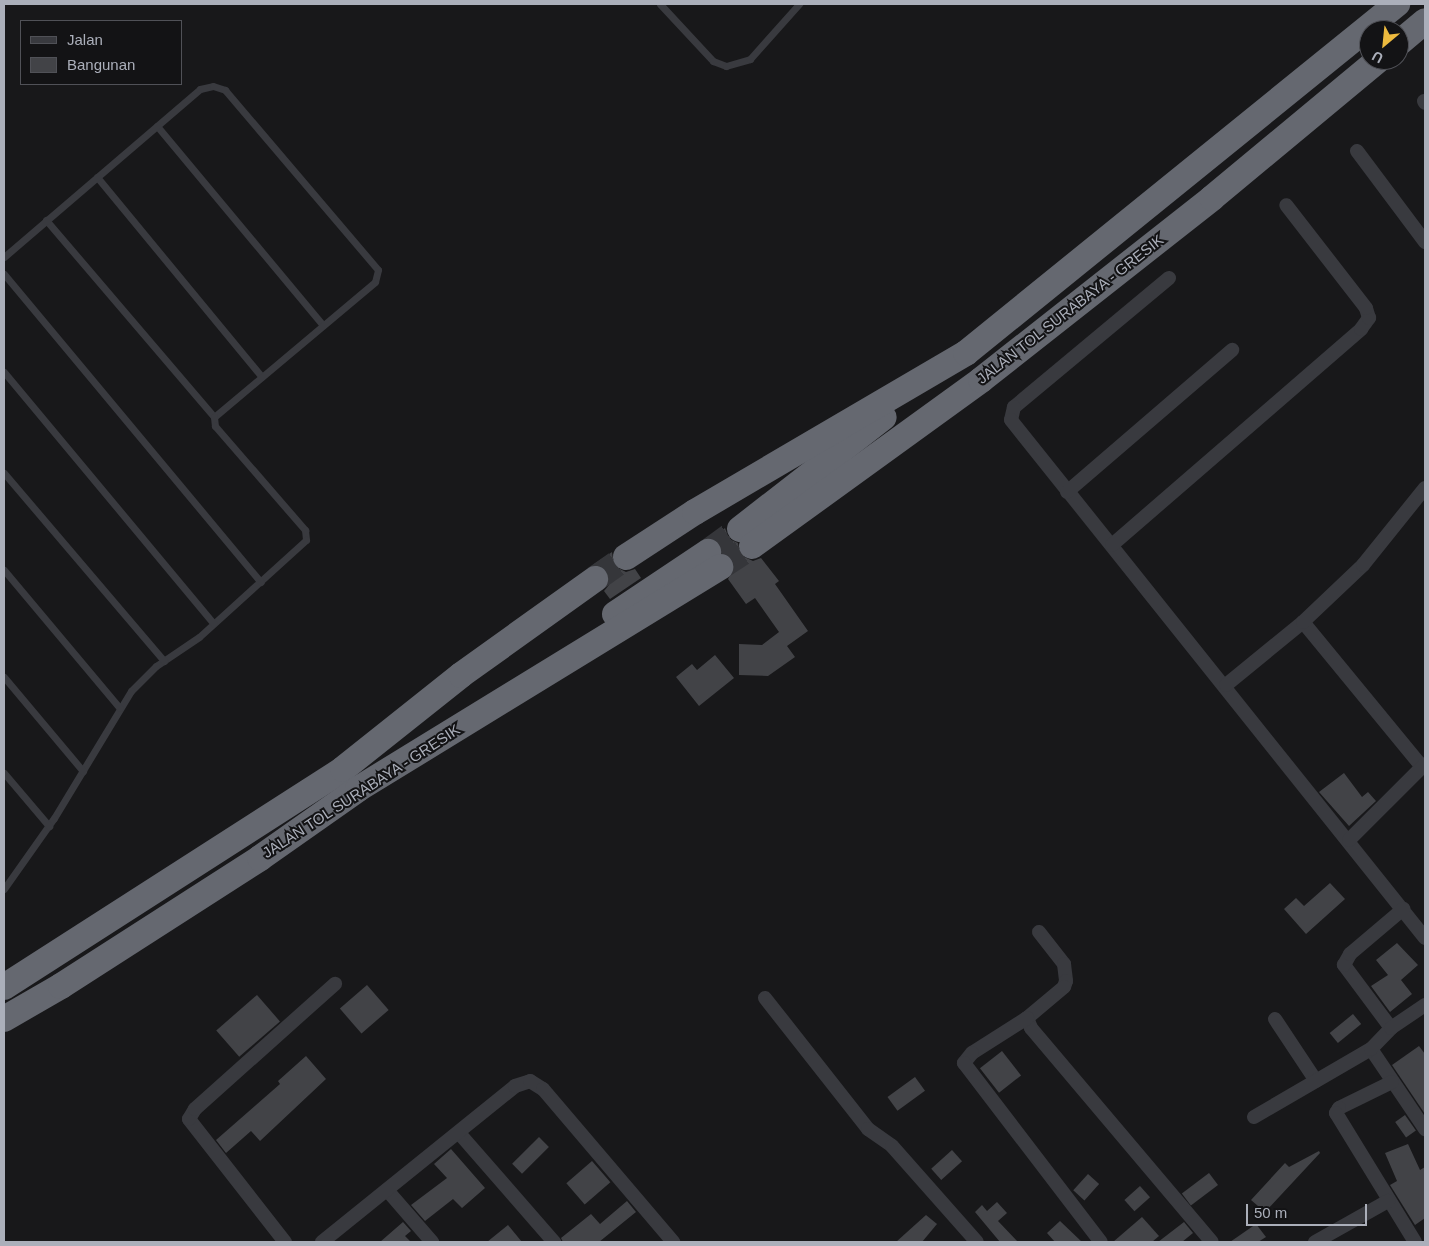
<!DOCTYPE html>
<style>
body{margin:0}
#map{position:relative;width:1429px;height:1246px;overflow:hidden;background:#18181a;font-family:Arial,sans-serif}
div>[style]{position:absolute}
[style*='--x']{left:calc(var(--x)*1px);top:calc(var(--y)*1px);width:calc(var(--w)*1px);rotate:calc(var(--a)*1deg)}
.building>*{inset:0;background:#424347;transform-origin:0 0}
.highway-tunnel>*{height:26px;margin-top:-13px;transform-origin:0;background:repeating-linear-gradient(90deg,#35363a 0 26px,transparent 0 39px)}
.lane>*{height:7px;margin:-3.5px;padding:0 3.5px;transform-origin:3.5px;border-radius:3.5px;background:#393a3f}
.street>*{height:14px;margin:-7px;padding:0 7px;transform-origin:7px;border-radius:7px;background:#393a3f}
.highway>*{height:26px;margin:-13px;padding:0 13px;transform-origin:13px;border-radius:13px;background:#656870}
span{translate:-50% -50%;white-space:nowrap;text-align:center;line-height:1.15;-webkit-text-stroke:4px #131315;paint-order:stroke}
.street-label{font-size:15px;color:#abafba}
.frame{position:absolute;inset:0;border:5px solid #abafba;pointer-events:none}
.legend{position:absolute;left:20px;top:20px;width:162px;height:65px;box-sizing:border-box;background:#131315;border:1px solid #505157;margin:0;padding:6px 9px;list-style:none;font-size:15px;color:#abafba}
.legend li{display:flex;align-items:center;gap:10px;height:25px}
.legend b{width:25px;border:1px solid #505157}
.north{position:absolute;left:1359px;top:20px;width:50px;height:50px;box-sizing:border-box;background:#131315;border:1px solid #505157;border-radius:50%;rotate:208deg;font-size:14px;font-weight:700;line-height:20px;text-align:center;color:#abafba}
.north::after{content:'';display:block;margin:auto;width:18px;height:22px;background:#edba3e;clip-path:polygon(50% 0,100% 100%,50% 72%,0 100%)}
.scale{position:absolute;left:1246px;top:1204px;width:121px;height:22px;box-sizing:border-box;border:2px solid #abafba;border-top:0;padding-left:6px;font-size:15px;line-height:18px;white-space:nowrap;color:#abafba;-webkit-text-stroke:4px #131315;paint-order:stroke}
</style>
<div id="map">
<div class="building">
<i style="clip-path:polygon(725px 528px,729px 539px,738px 543px,740px 555px,753px 561px,761px 558px,779px 581px,775px 584px,808px 631px,787px 646px,795px 657px,768px 676px,739px 675px,739px 644px,762px 645px,779px 632px,755px 598px,746px 604px,728px 579px,735px 567px,733px 560px,712px 538px)"></i>
<i style="clip-path:polygon(612px 552px,614px 566px,626px 572px,635px 569px,641px 578px,610px 599px,604px 591px,609px 585px,607px 571px,594px 564px)"></i>
<i style="clip-path:polygon(715px 655px,734px 678px,699px 706px,676px 677px,692px 664px,697px 670px)"></i>
<i style="clip-path:polygon(1344px 773px,1362px 797px,1368px 792px,1376px 801px,1349px 826px,1319px 792px)"></i>
<i style="clip-path:polygon(1330px 883px,1345px 899px,1306px 934px,1284px 909px,1296px 898px,1304px 906px)"></i>
<i style="clip-path:polygon(1397px 943px,1418px 965px,1401px 980px,1412px 994px,1390px 1012px,1371px 986px,1388px 975px,1376px 960px)"></i>
<i style="left:367px;top:985px;width:33px;height:36px;rotate:49deg"></i>
<i style="left:257px;top:995px;width:35px;height:54px;rotate:49deg"></i>
<i style="left:1353px;top:1014px;width:13px;height:30px;rotate:51deg"></i>
<i style="clip-path:polygon(1419px 1046px,1425px 1054px,1425px 1114px,1392px 1065px)"></i>
<i style="left:1002px;top:1051px;width:31px;height:28px;rotate:52deg"></i>
<i style="clip-path:polygon(306px 1056px,326px 1079px,260px 1141px,251px 1131px,226px 1153px,216px 1140px,280px 1084px,278px 1081px)"></i>
<i style="left:915px;top:1077px;width:17px;height:34px;rotate:54deg"></i>
<i style="left:1405px;top:1115px;width:19px;height:12px;rotate:55deg"></i>
<i style="left:539px;top:1137px;width:14px;height:38px;rotate:45deg"></i>
<i style="clip-path:polygon(1408px 1144px,1420px 1170px,1425px 1167px,1425px 1218px,1415px 1225px,1390px 1185px,1397px 1181px,1385px 1153px)"></i>
<i style="clip-path:polygon(451px 1149px,485px 1188px,462px 1208px,453px 1199px,425px 1221px,411px 1205px,447px 1178px,434px 1164px)"></i>
<i style="left:952px;top:1150px;width:15px;height:28px;rotate:48deg"></i>
<i style="clip-path:polygon(1319px 1151px,1320px 1153px,1265px 1212px,1251px 1200px,1285px 1163px,1289px 1167px)"></i>
<i style="left:592px;top:1161px;width:28px;height:34px;rotate:49deg"></i>
<i style="left:1209px;top:1173px;width:15px;height:34px;rotate:53deg"></i>
<i style="left:1088px;top:1174px;width:15px;height:22px;rotate:42deg"></i>
<i style="left:1140px;top:1186px;width:15px;height:21px;rotate:48deg"></i>
<i style="clip-path:polygon(627px 1201px,636px 1212px,599px 1242px,563px 1242px,561px 1238px,591px 1214px,600px 1224px)"></i>
<i style="clip-path:polygon(997px 1202px,1007px 1213px,998px 1221px,1018px 1242px,1000px 1242px,975px 1212px,982px 1205px,987px 1211px)"></i>
<i style="clip-path:polygon(926px 1215px,937px 1224px,922px 1242px,896px 1242px)"></i>
<i style="clip-path:polygon(1142px 1217px,1159px 1236px,1152px 1242px,1113px 1242px)"></i>
<i style="clip-path:polygon(1060px 1221px,1082px 1242px,1055px 1242px,1047px 1233px)"></i>
<i style="clip-path:polygon(403px 1222px,411px 1231px,405px 1236px,411px 1242px,380px 1242px)"></i>
<i style="clip-path:polygon(1184px 1222px,1193px 1233px,1182px 1242px,1158px 1242px)"></i>
<i style="clip-path:polygon(1256px 1224px,1266px 1237px,1258px 1242px,1230px 1242px)"></i>
<i style="clip-path:polygon(508px 1225px,522px 1242px,487px 1242px)"></i>
</div>
<div class="highway-tunnel">
<i style="--x:708;--y:552;--w:39;--a:-36"></i>
<i style="--x:720;--y:567;--w:38;--a:-33"></i>
<i style="--x:595;--y:579;--w:38;--a:-35"></i>
</div>
<div class="lane">
<i style="--x:660;--y:4;--w:78;--a:47.1"></i>
<i style="--x:713;--y:61;--w:14;--a:21"></i>
<i style="--x:726;--y:66;--w:25;--a:-16"></i>
<i style="--x:750;--y:59;--w:74;--a:-48.3"></i>
<i style="--x:157;--y:126;--w:259;--a:50.2"></i>
<i style="--x:97;--y:177;--w:259;--a:50.5"></i>
<i style="--x:46;--y:220;--w:259;--a:49.5"></i>
<i style="--x:4;--y:257;--w:258;--a:-40.6"></i>
<i style="--x:200;--y:89;--w:13;--a:-13"></i>
<i style="--x:213;--y:86;--w:13;--a:18"></i>
<i style="--x:225;--y:90;--w:236;--a:49.6"></i>
<i style="--x:378;--y:270;--w:12;--a:104"></i>
<i style="--x:375;--y:282;--w:210;--a:140"></i>
<i style="--x:214;--y:417;--w:9;--a:84"></i>
<i style="--x:215;--y:426;--w:138;--a:49.1"></i>
<i style="--x:305;--y:530;--w:10;--a:84"></i>
<i style="--x:306;--y:540;--w:144;--a:137.8"></i>
<i style="--x:199;--y:637;--w:52;--a:146"></i>
<i style="--x:156;--y:666;--w:35;--a:135"></i>
<i style="--x:131;--y:691;--w:149;--a:121.2"></i>
<i style="--x:54;--y:818;--w:87;--a:125.2"></i>
<i style="--x:4;--y:274;--w:401;--a:50.2"></i>
<i style="--x:4;--y:372;--w:327;--a:50.2"></i>
<i style="--x:4;--y:473;--w:247;--a:49.6"></i>
<i style="--x:4;--y:570;--w:180;--a:50"></i>
<i style="--x:4;--y:677;--w:123;--a:50"></i>
<i style="--x:4;--y:773;--w:70;--a:49.7"></i>
</div>
<div class="street">
<i style="--x:1424;--y:101;--w:2;--a:63"></i>
<i style="--x:1357;--y:151;--w:114;--a:53.2"></i>
<i style="--x:1169;--y:278;--w:202;--a:140.2"></i>
<i style="--x:1014;--y:407;--w:13;--a:103"></i>
<i style="--x:1011;--y:420;--w:663;--a:51.37"></i>
<i style="--x:1067;--y:492;--w:218;--a:-40.7"></i>
<i style="--x:1112;--y:545;--w:330;--a:-40.9"></i>
<i style="--x:1361;--y:329;--w:14;--a:-54"></i>
<i style="--x:1369;--y:318;--w:10;--a:-107"></i>
<i style="--x:1366;--y:308;--w:130;--a:-127.8"></i>
<i style="--x:1303;--y:622;--w:188;--a:50.6"></i>
<i style="--x:1226;--y:685;--w:99;--a:-39.3"></i>
<i style="--x:1303;--y:622;--w:83;--a:-43.5"></i>
<i style="--x:1363;--y:565;--w:99;--a:-51.2"></i>
<i style="--x:1349;--y:840;--w:107;--a:-45"></i>
<i style="--x:1039;--y:932;--w:41;--a:52"></i>
<i style="--x:1064;--y:964;--w:17;--a:83"></i>
<i style="--x:1066;--y:981;--w:6;--a:108"></i>
<i style="--x:1064;--y:987;--w:48;--a:140"></i>
<i style="--x:1027;--y:1018;--w:11;--a:68"></i>
<i style="--x:1031;--y:1028;--w:280;--a:49.8"></i>
<i style="--x:765;--y:998;--w:167;--a:51.8"></i>
<i style="--x:868;--y:1129;--w:29;--a:35"></i>
<i style="--x:892;--y:1146;--w:128;--a:48.5"></i>
<i style="--x:1027;--y:1018;--w:65;--a:147.5"></i>
<i style="--x:972;--y:1053;--w:13;--a:129"></i>
<i style="--x:964;--y:1063;--w:225;--a:52.6"></i>
<i style="--x:1275;--y:1019;--w:74;--a:56.5"></i>
<i style="--x:1391;--y:1028;--w:79;--a:-126.7"></i>
<i style="--x:1344;--y:965;--w:13;--a:-61"></i>
<i style="--x:1350;--y:954;--w:70;--a:-40.3"></i>
<i style="--x:1371;--y:1049;--w:97;--a:56"></i>
<i style="--x:1392;--y:1082;--w:59;--a:153.9"></i>
<i style="--x:1339;--y:1108;--w:6;--a:121"></i>
<i style="--x:1336;--y:1113;--w:151;--a:58.5"></i>
<i style="--x:1254;--y:1117;--w:135;--a:-30.2"></i>
<i style="--x:1371;--y:1049;--w:29;--a:-46"></i>
<i style="--x:1391;--y:1028;--w:41;--a:-34.1"></i>
<i style="--x:459;--y:1133;--w:145;--a:48.9"></i>
<i style="--x:387;--y:1190;--w:69;--a:49.1"></i>
<i style="--x:285;--y:1242;--w:156;--a:-128"></i>
<i style="--x:189;--y:1119;--w:12;--a:-59"></i>
<i style="--x:195;--y:1109;--w:188;--a:-41.8"></i>
<i style="--x:322;--y:1242;--w:248;--a:-38.9"></i>
<i style="--x:515;--y:1086;--w:16;--a:-18"></i>
<i style="--x:530;--y:1081;--w:15;--a:32"></i>
<i style="--x:543;--y:1089;--w:201;--a:49.6"></i>
<i style="--x:1315;--y:1242;--w:84;--a:-29.3"></i>
</div>
<div class="highway">
<i style="--x:1399;--y:43;--w:34;--a:-40"></i>
<i style="--x:740;--y:529;--w:182;--a:-37.9"></i>
<i style="--x:752;--y:546;--w:283;--a:-35.9"></i>
<i style="--x:981;--y:380;--w:294;--a:-38.2"></i>
<i style="--x:1212;--y:198;--w:216;--a:-39.7"></i>
<i style="--x:626;--y:557;--w:82;--a:-33.1"></i>
<i style="--x:695;--y:512;--w:314;--a:-30.4"></i>
<i style="--x:966;--y:353;--w:555;--a:-39"></i>
<i style="--x:615;--y:614;--w:112;--a:-33.7"></i>
<i style="--x:4;--y:987;--w:403;--a:-32.7"></i>
<i style="--x:343;--y:769;--w:151;--a:-38.5"></i>
<i style="--x:461;--y:675;--w:165;--a:-35.6"></i>
<i style="--x:4;--y:1019;--w:66;--a:-30.1"></i>
<i style="--x:61;--y:986;--w:237;--a:-32.7"></i>
<i style="--x:260;--y:858;--w:120;--a:-35.1"></i>
<i style="--x:358;--y:789;--w:425;--a:-31.5"></i>
</div>
<div class="street-label">
<span style="left:1070px;top:309px;rotate:-38deg">JALAN TOL SURABAYA - GRESIK</span>
<span style="left:361px;top:791px;rotate:-33deg">JALAN TOL SURABAYA - GRESIK</span>
</div>
<div class="frame"></div>
<ul class="legend">
<li><b style="height:6px;background:#393a3f"></b>Jalan</li>
<li><b style="height:14px;background:#424347"></b>Bangunan</li>
</ul>
<div class="north">U</div>
<div class="scale">50 m</div>
</div>
